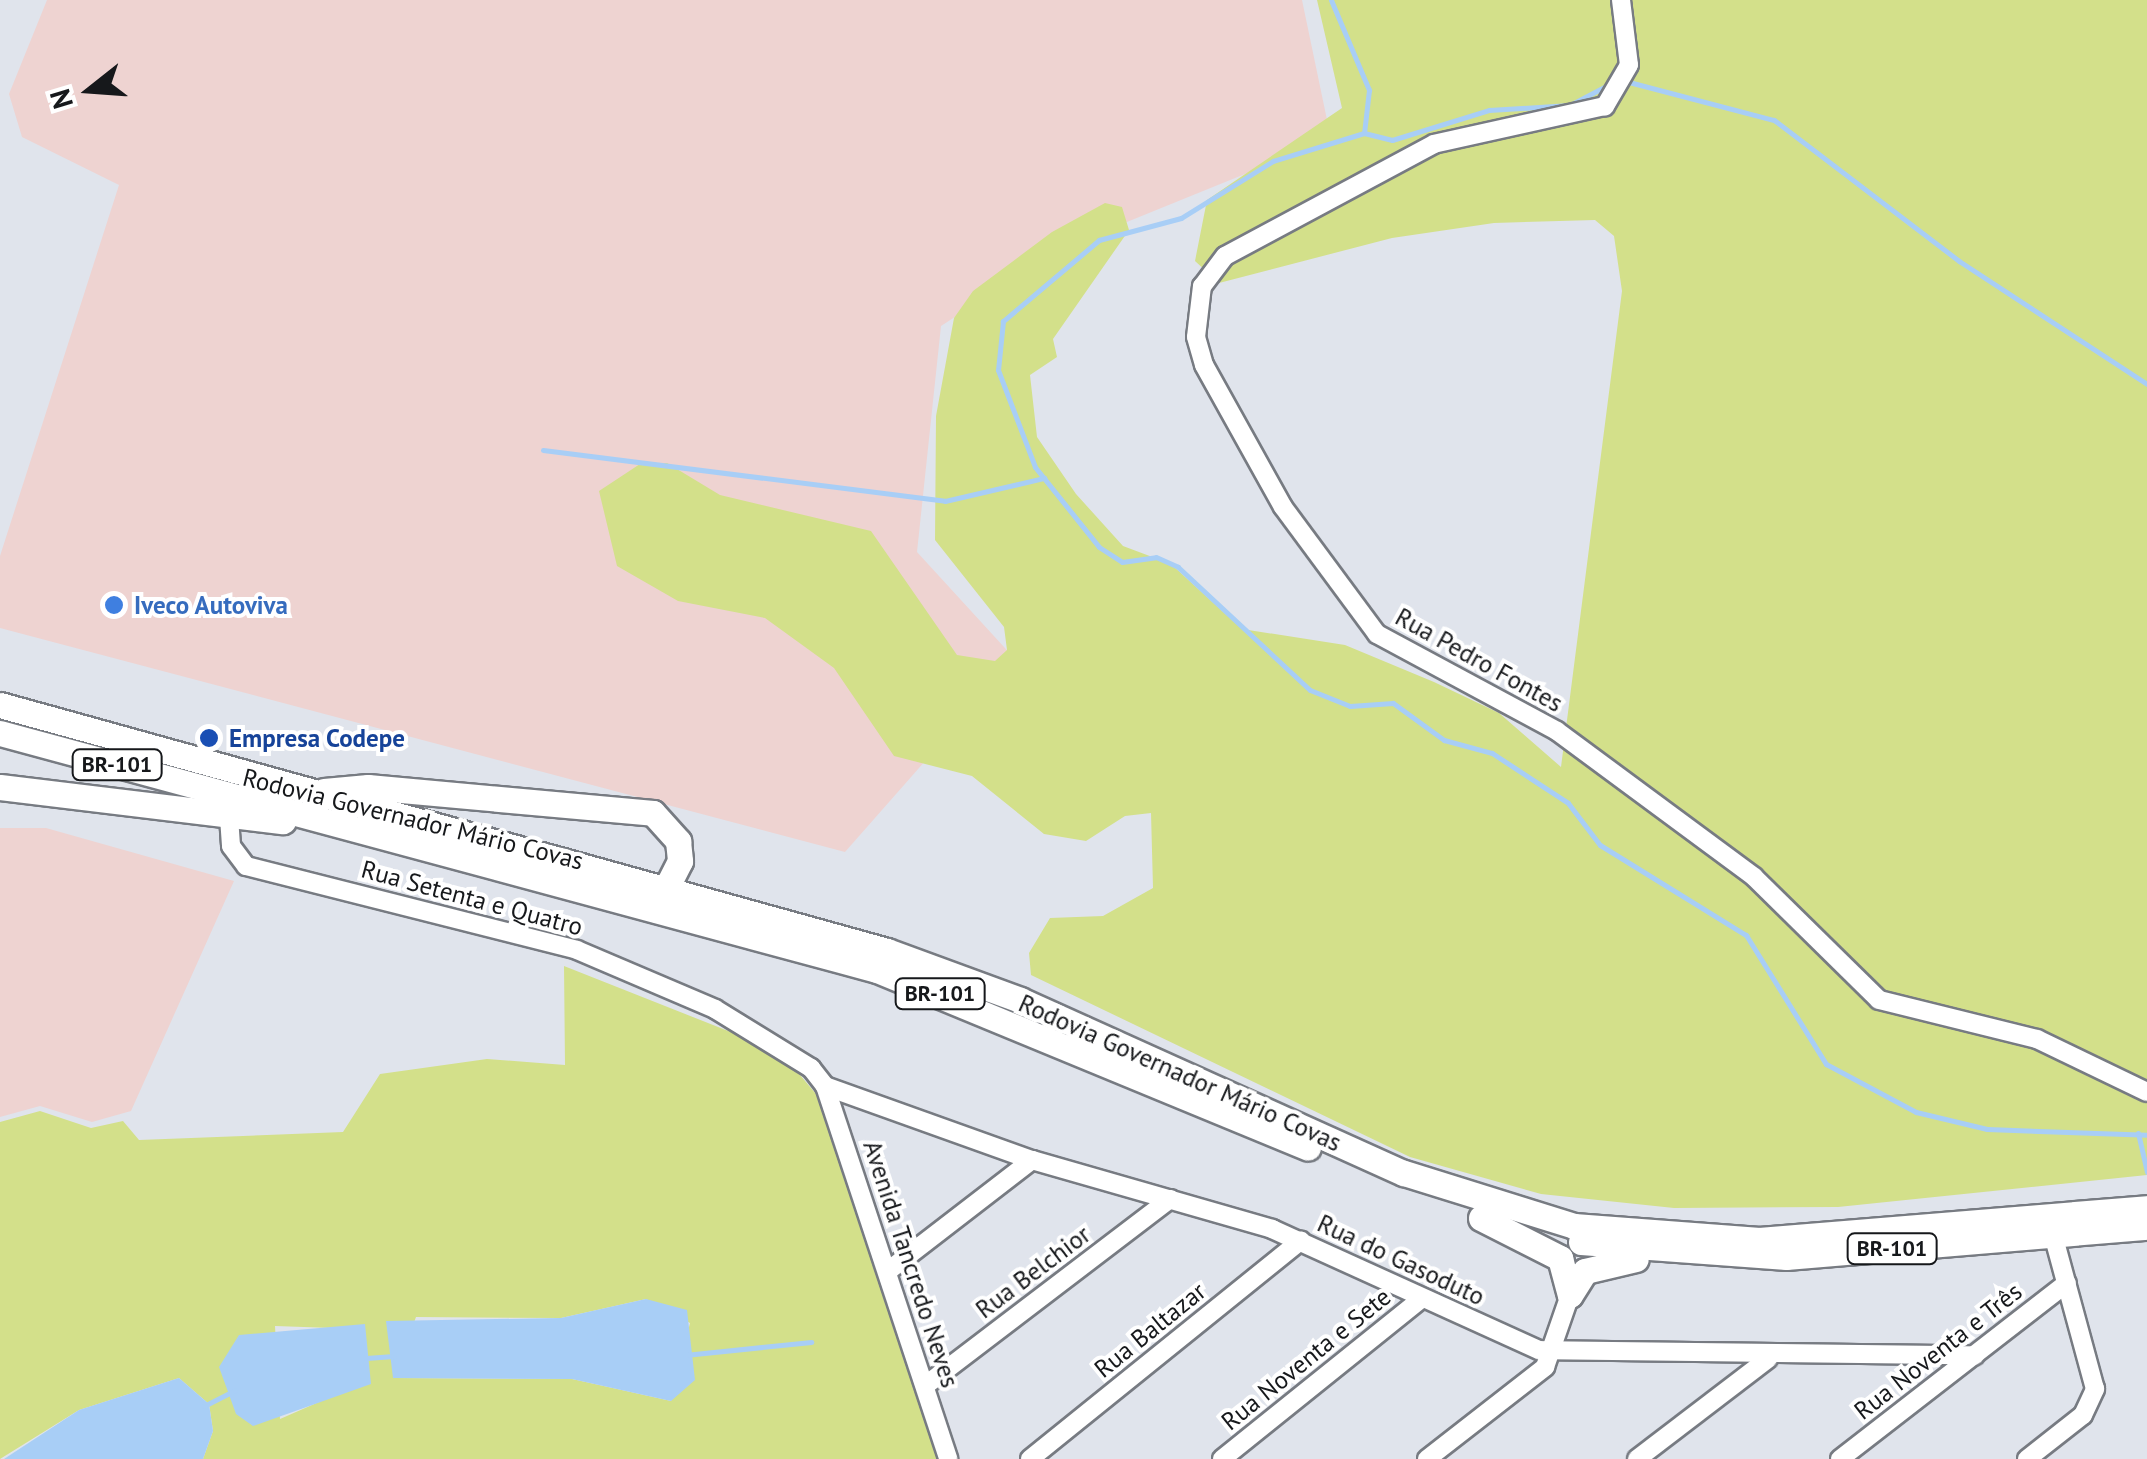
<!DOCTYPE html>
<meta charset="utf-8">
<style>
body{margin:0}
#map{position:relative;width:2147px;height:1459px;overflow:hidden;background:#e0e4ec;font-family:"PT Sans",sans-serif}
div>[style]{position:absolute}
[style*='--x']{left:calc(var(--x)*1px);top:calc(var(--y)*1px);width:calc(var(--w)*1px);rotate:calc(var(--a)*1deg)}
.industrial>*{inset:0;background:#eed3d1}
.green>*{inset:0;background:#d3e08a}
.water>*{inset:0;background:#a8cef6}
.stream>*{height:5px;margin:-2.5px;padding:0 2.5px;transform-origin:2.5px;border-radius:2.5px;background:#a8cef6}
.roads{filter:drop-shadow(2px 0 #777b82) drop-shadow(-2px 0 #777b82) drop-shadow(0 2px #777b82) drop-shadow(0 -2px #777b82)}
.minor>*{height:18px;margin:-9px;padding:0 9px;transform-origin:9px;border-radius:9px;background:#fff}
.highway>*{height:25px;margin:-12.5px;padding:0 12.5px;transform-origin:12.5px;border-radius:12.5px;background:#fff}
.dots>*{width:28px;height:28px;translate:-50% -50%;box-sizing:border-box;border:5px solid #fff;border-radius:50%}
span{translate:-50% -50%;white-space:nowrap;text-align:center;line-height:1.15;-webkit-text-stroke:8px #fff;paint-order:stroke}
.shield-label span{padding:2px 8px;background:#fff;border:2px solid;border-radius:8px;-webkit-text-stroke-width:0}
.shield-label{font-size:22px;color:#16181b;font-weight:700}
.shop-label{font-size:25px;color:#366cbe;font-weight:700}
.left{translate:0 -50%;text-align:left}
.street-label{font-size:25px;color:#16181b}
.transit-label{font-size:25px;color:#164399;font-weight:700}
.north{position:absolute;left:40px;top:40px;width:100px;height:100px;-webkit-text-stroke:8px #fff;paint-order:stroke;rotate:253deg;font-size:28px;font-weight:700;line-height:40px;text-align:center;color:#16181b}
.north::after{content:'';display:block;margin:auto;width:35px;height:45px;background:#16181b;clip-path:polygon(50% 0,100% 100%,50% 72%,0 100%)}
</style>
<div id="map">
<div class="industrial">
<i style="clip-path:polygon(47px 0,1302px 0,1331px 139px,1058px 250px,941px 326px,917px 552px,1015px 659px,845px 852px,0 628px,0 556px,119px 185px,22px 137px,9px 94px)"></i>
<i style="clip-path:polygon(0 828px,46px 828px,234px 881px,131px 1111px,92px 1122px,40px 1106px,0 1117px)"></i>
</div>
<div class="green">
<i style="clip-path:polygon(1317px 0,2147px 0,2147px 1175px,1838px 1207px,1674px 1208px,1541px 1194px,1410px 1157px,1031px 975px,1029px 953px,1050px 918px,1103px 916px,1153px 888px,1151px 813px,1125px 816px,1086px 841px,1044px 834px,972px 776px,894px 756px,834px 668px,765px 618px,678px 601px,617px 566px,599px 491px,640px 464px,667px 463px,720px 495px,871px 531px,957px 655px,995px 661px,1007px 650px,1004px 627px,935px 540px,936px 416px,954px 318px,973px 291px,1052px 232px,1105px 203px,1122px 207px,1129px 230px,1053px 339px,1057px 357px,1030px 375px,1037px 437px,1076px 494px,1123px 546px,1171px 564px,1242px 629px,1345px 645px,1434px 682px,1499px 713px,1561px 767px,1622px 291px,1614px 236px,1595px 220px,1494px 223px,1392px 238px,1219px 283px,1195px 261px,1207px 200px,1342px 108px)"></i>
<i style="clip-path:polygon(evenodd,564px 966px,756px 1042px,785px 1057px,816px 1094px,937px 1459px,203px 1459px,213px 1431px,209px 1404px,179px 1378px,79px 1410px,0 1459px,0 1122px,40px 1111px,91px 1128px,123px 1121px,139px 1140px,343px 1132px,380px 1074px,487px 1059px,565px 1065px,564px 966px,646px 1299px,690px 1323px,671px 1401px,572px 1379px,394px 1378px,416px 1317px,561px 1318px,646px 1299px,564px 966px,275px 1326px,333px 1328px,344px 1391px,280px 1419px,275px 1326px)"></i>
</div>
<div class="water">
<i style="clip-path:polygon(646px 1299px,687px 1310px,695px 1380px,671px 1401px,572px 1379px,393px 1378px,386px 1321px,561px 1318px)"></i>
<i style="clip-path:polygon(365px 1324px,371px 1384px,253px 1426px,236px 1414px,219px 1367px,239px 1335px)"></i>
<i style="clip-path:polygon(179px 1378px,209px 1404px,213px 1431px,203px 1459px,4px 1459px,79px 1410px)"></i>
</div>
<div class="stream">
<i style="--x:1331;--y:0;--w:98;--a:67.1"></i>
<i style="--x:1369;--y:90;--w:43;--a:96.6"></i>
<i style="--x:1364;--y:133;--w:95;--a:162.9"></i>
<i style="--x:1273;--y:161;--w:108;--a:148.2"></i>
<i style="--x:1181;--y:218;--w:85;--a:165"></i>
<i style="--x:1099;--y:240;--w:126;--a:139.8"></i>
<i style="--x:1003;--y:321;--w:49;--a:95.8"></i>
<i style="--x:998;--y:370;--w:104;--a:69.1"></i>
<i style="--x:1035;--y:467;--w:102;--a:51.3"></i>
<i style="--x:1099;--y:547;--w:27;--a:33"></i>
<i style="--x:1122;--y:562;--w:34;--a:-8"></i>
<i style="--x:1156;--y:557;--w:24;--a:24"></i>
<i style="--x:1178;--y:567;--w:180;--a:43"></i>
<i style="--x:1310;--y:690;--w:43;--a:21.8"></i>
<i style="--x:1350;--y:706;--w:43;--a:-4"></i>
<i style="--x:1393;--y:703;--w:63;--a:36"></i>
<i style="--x:1444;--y:740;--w:50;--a:15.2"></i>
<i style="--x:1492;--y:753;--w:91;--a:33.3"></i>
<i style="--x:1568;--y:803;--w:53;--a:52.7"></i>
<i style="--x:1600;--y:845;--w:172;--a:31.7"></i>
<i style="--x:1746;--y:935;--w:152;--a:58.2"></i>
<i style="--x:1826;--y:1064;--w:102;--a:28.1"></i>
<i style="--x:1916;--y:1112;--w:73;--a:13.5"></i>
<i style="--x:1987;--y:1129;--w:160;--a:2.1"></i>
<i style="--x:1625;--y:81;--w:154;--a:14.7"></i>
<i style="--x:1774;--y:120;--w:233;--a:37.3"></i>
<i style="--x:1959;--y:261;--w:225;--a:33.2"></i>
<i style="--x:1364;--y:133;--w:29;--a:14"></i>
<i style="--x:1392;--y:140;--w:102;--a:-17.2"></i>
<i style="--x:1489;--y:110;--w:81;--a:-3.5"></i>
<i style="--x:1570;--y:105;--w:45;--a:-27.7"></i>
<i style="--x:543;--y:450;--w:405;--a:7.2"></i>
<i style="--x:945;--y:501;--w:102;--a:-13.1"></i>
<i style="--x:2138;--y:1133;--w:40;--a:77"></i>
<i style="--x:685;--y:1355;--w:127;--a:-5.9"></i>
<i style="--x:366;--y:1358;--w:28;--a:-4"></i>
<i style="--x:204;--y:1406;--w:34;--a:-27"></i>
</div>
<div class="roads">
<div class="minor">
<i style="--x:1621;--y:0;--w:65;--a:83"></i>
<i style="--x:1629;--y:65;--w:48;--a:120.3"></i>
<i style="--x:1605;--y:106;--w:175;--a:167.5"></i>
<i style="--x:1434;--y:144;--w:237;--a:151.8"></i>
<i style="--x:1225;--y:256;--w:38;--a:127"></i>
<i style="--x:1202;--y:286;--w:51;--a:96.7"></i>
<i style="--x:1196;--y:337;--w:29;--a:74"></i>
<i style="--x:1204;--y:365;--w:162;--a:60.9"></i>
<i style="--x:1283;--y:507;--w:158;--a:53.5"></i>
<i style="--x:1377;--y:634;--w:204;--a:28.3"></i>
<i style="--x:1557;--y:731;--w:245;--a:36.5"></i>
<i style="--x:1754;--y:877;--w:175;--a:44.5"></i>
<i style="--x:1879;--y:1000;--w:163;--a:13.9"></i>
<i style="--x:2037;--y:1039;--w:122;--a:25.7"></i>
<i style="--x:229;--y:817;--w:29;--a:86"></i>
<i style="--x:231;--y:846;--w:25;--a:53"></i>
<i style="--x:246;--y:866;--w:341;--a:14.2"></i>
<i style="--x:577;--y:950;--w:150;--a:23.1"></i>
<i style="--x:715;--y:1009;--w:113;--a:31.6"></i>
<i style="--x:811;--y:1068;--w:23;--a:52"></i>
<i style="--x:825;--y:1086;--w:393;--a:71.7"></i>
<i style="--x:825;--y:1086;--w:220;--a:19.7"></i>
<i style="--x:1032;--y:1160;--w:250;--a:16"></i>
<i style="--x:1272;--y:1229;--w:293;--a:24.4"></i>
<i style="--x:1539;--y:1350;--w:436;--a:0.7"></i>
<i style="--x:888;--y:1271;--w:182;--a:-37.6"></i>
<i style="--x:926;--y:1385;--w:307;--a:-37.3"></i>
<i style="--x:1030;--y:1459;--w:348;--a:-38.9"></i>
<i style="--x:1222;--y:1459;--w:257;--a:-38.8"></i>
<i style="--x:1427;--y:1459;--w:150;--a:-37.9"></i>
<i style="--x:1545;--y:1367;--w:76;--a:-70.9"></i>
<i style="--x:1637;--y:1459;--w:165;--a:-37.4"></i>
<i style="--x:1840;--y:1459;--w:287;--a:-37.8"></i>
<i style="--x:2027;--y:1459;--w:71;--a:-38.2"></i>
<i style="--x:2083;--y:1415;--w:29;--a:-65"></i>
<i style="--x:2095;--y:1389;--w:161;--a:-105.2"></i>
</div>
<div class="highway">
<i style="--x:0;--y:705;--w:920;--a:15.5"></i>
<i style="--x:887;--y:951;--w:142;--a:20.2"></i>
<i style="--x:1020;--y:1000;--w:421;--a:24.3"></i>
<i style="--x:1404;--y:1173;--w:178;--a:17.3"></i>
<i style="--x:1574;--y:1226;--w:186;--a:4.3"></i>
<i style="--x:1759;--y:1240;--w:389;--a:-4.7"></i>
<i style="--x:0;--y:733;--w:908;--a:15.12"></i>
<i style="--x:877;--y:970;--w:466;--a:22.4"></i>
<i style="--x:0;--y:787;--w:285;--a:6.9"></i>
<i style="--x:324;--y:791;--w:44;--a:-5.2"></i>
<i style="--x:368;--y:787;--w:286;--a:5.2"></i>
<i style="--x:653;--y:813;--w:38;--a:48"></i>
<i style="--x:678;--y:841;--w:20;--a:84"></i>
<i style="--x:680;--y:861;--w:39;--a:117"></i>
<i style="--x:1481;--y:1218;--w:89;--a:26.9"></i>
<i style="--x:1560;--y:1258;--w:38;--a:75"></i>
<i style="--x:1581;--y:1242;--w:206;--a:4.2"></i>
<i style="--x:1786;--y:1257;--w:362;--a:-4.8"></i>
<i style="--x:1570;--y:1295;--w:28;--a:-58"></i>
<i style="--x:1585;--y:1271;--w:52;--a:-13.2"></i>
</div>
</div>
<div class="dots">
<i style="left:114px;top:605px;background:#3f7fe0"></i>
<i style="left:209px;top:738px;background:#1a4fb4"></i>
</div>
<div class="shield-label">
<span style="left:117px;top:765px">BR-101</span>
<span style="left:940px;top:994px">BR-101</span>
<span style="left:1892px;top:1249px">BR-101</span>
</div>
<div class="shop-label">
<span class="left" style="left:134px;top:605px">Iveco Autoviva</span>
</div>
<div class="street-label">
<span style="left:1479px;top:660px;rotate:29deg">Rua Pedro Fontes</span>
<span style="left:413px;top:819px;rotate:14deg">Rodovia Governador Mário Covas</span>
<span style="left:472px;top:898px;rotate:15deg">Rua Setenta e Quatro</span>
<span style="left:1180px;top:1073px;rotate:24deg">Rodovia Governador Mário Covas</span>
<span style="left:1401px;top:1260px;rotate:25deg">Rua do Gasoduto</span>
<span style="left:911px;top:1264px;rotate:72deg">Avenida Tancredo Neves</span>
<span style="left:1033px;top:1272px;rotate:-37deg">Rua Belchior</span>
<span style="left:1150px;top:1330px;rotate:-39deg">Rua Baltazar</span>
<span style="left:1938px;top:1351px;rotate:-38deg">Rua Noventa e Três</span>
<span style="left:1306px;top:1359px;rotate:-39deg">Rua Noventa e Sete</span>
</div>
<div class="transit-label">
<span class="left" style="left:229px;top:738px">Empresa Codepe</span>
</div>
<div class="north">N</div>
</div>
